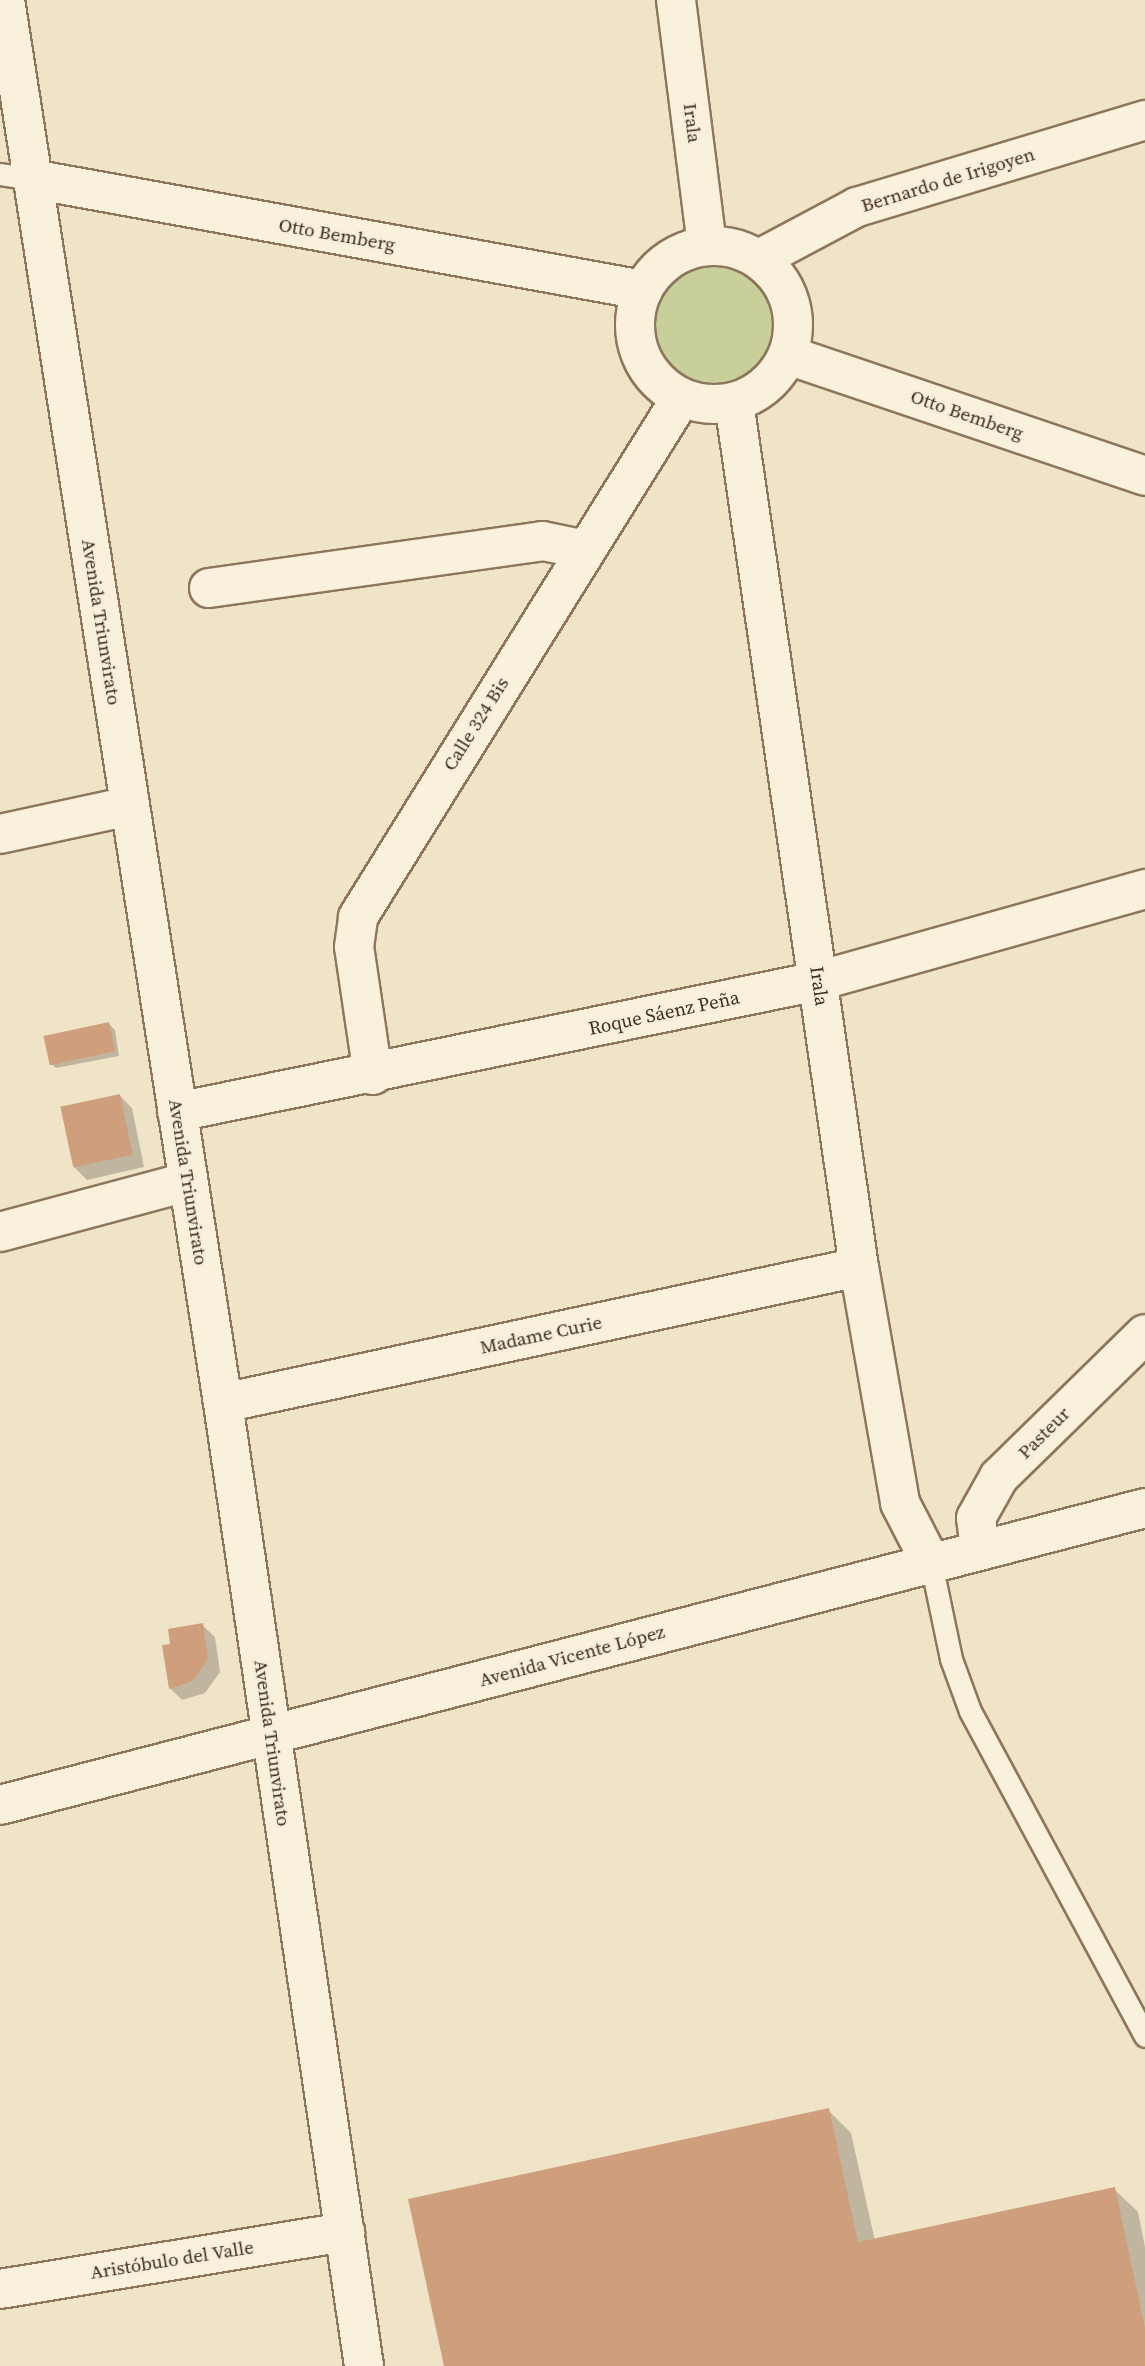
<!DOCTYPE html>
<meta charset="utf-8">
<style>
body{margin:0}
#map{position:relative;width:1145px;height:2366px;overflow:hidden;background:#f0e4c8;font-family:"Source Serif 4",serif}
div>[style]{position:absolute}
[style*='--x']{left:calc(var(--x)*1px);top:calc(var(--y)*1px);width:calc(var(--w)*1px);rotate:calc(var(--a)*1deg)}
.green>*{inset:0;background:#c9cf9b}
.round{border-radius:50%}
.shadow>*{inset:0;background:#0003}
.building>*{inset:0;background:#cf9f7d;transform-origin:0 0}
.roads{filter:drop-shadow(2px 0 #8d765c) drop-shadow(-2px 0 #8d765c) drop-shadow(0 2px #8d765c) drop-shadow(0 -2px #8d765c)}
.lane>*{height:21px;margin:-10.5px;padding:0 10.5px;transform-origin:10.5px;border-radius:10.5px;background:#faf1dc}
.street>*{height:38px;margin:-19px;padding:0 19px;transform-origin:19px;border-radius:19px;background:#faf1dc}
.street>.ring{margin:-19px;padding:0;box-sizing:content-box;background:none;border:38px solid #faf1dc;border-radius:50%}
.secondary>*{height:38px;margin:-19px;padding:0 19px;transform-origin:19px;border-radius:19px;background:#faf1dc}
span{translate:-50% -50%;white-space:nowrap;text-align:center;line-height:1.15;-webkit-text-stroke:5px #f7eed8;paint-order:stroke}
.street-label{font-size:19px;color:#3d2e20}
</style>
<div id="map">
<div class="green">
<i class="round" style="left:651px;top:260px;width:128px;height:128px"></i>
</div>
<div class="shadow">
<i style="clip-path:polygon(109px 1024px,115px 1030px,119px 1056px,56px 1068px,50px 1063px)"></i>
<i style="clip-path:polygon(120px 1096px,132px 1108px,144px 1167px,87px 1180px,74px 1167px)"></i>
<i style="clip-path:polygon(202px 1625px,215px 1637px,220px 1672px,205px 1693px,182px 1700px,170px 1688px,172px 1646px)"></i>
<i style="clip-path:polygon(828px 2110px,851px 2133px,875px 2241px,1114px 2189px,1138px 2212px,1145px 2247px,1145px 2366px,445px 2366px)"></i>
</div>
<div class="building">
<i style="left:109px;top:1022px;width:30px;height:67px;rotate:78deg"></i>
<i style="left:120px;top:1094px;width:62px;height:61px;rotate:78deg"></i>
<i style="clip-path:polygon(203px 1623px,208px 1659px,193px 1681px,169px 1689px,162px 1645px,170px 1644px,168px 1629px)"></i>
<i style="clip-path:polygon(829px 2108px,858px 2242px,1115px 2187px,1145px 2328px,1145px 2366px,444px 2366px,408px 2199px)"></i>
</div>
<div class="roads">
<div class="lane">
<i style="--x:0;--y:174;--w:32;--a:9"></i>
<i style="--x:931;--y:1563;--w:98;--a:78.2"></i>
<i style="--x:951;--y:1659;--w:55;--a:69.9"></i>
<i style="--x:970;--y:1711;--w:369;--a:61.7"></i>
</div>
<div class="street">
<i style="--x:676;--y:0;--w:248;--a:82.8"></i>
<i style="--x:32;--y:179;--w:621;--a:10.3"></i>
<i class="ring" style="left:635px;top:246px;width:120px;height:120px"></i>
<i style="--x:759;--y:259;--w:111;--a:-28"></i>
<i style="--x:857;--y:207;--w:301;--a:-16.8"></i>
<i style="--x:788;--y:355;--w:377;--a:18.7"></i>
<i style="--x:734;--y:402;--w:874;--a:81.78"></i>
<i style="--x:859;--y:1267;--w:240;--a:80.1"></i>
<i style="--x:900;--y:1503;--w:68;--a:62.7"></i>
<i style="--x:209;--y:588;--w:337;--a:-8"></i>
<i style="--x:543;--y:541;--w:44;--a:11.8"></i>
<i style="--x:0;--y:834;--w:132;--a:-12.2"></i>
<i style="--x:373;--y:1075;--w:129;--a:-98.4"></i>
<i style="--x:354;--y:947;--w:30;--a:-82"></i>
<i style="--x:358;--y:917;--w:611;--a:-58.1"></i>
<i style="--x:177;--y:1112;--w:654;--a:-11.55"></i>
<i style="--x:818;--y:981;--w:340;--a:-15.7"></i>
<i style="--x:0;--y:1232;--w:194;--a:-15"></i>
<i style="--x:223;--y:1403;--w:650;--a:-12.07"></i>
<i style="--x:980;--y:1550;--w:32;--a:-97"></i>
<i style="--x:976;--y:1518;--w:47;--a:-60.7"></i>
<i style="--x:999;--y:1477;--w:204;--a:-44.4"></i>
<i style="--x:0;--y:2289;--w:350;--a:-9.4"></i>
</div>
<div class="secondary">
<i style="--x:5;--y:0;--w:1420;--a:81.17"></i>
<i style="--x:223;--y:1403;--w:973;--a:81.67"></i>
<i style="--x:0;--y:1805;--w:1183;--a:-14.54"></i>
</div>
</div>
<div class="street-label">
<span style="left:692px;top:123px;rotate:83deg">Irala</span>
<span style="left:948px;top:180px;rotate:-17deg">Bernardo de Irigoyen</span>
<span style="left:337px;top:235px;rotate:10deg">Otto Bemberg</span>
<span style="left:967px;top:415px;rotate:19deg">Otto Bemberg</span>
<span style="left:101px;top:622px;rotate:81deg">Avenida Triunvirato</span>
<span style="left:476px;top:724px;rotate:-58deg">Calle 324 Bis</span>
<span style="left:819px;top:986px;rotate:82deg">Irala</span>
<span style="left:664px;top:1013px;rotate:-12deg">Roque Sáenz Peña</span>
<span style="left:188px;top:1182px;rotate:81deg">Avenida Triunvirato</span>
<span style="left:541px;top:1335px;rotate:-12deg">Madame Curie</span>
<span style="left:1044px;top:1433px;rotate:-45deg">Pasteur</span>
<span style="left:572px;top:1656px;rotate:-15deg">Avenida Vicente López</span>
<span style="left:272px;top:1743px;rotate:82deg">Avenida Triunvirato</span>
<span style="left:172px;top:2260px;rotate:-9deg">Aristóbulo del Valle</span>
</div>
</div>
